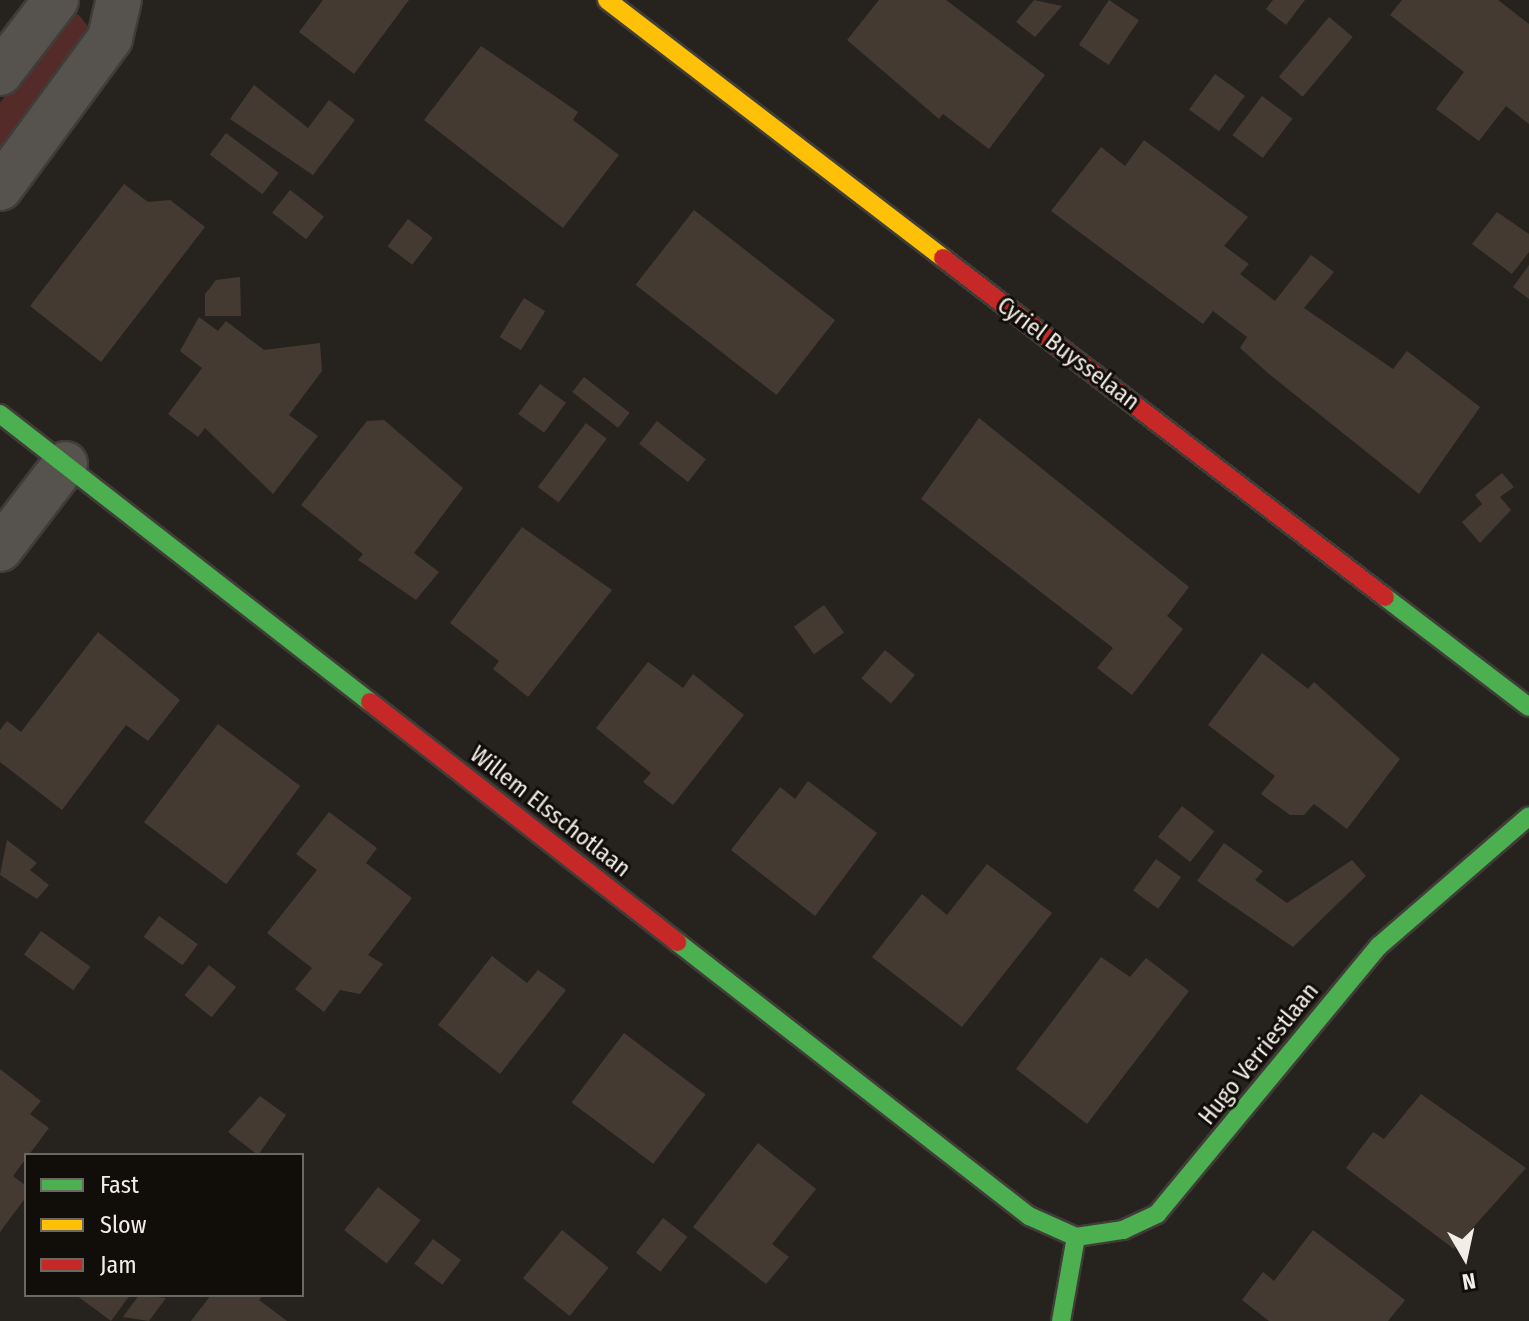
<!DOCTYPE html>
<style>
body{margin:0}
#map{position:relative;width:1529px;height:1321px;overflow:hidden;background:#26231e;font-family:"Fira Sans Condensed",sans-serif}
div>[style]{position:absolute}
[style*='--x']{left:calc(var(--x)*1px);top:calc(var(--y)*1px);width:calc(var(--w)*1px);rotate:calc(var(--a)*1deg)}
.green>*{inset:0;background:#542b28}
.building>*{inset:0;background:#453a31;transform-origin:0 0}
.roads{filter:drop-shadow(2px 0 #403d39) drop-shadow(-2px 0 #403d39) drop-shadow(0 2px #403d39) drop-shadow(0 -2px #403d39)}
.street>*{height:44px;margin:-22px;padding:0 22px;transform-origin:22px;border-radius:22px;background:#56534e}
.fast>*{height:18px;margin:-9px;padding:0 9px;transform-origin:9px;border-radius:9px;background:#4caf50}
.slow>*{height:18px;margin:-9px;padding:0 9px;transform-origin:9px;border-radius:9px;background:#ffc107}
.jam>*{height:18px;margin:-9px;padding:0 9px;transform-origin:9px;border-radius:9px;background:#c62828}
span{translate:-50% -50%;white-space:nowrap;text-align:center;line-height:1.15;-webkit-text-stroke:6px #110e09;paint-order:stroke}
.street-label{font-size:24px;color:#f2ede7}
.legend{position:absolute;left:24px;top:1153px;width:280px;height:144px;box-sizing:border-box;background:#110e09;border:2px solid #6b6762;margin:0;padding:10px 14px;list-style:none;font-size:24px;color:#f2ede7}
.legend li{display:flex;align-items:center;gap:16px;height:40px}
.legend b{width:40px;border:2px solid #6b6762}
.north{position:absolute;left:1425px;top:1217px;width:80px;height:80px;-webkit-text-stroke:6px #110e09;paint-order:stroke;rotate:171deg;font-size:22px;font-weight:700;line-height:32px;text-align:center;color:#f2ede7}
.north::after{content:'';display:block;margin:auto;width:28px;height:36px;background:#f2ede7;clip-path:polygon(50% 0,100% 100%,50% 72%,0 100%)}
</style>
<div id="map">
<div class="green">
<i style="clip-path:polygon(78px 14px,92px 31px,0 155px,0 103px,62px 19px)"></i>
</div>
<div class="building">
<i style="clip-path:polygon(323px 0,409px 0,354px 74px,299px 32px)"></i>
<i style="clip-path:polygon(879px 0,946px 0,1045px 75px,989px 149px,943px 114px,939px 119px,847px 40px)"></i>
<i style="clip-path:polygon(1034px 0,1062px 6px,1035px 37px,1016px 22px)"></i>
<i style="left:1109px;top:0;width:36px;height:54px;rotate:34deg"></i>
<i style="clip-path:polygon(1273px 0,1305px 0,1286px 25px,1266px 9px)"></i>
<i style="clip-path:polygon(1402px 0,1498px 0,1529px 24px,1529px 124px,1506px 106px,1479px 141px,1436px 109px,1464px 72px,1390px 15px)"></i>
<i style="left:1329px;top:17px;width:31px;height:78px;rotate:40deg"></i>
<i style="clip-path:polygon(481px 46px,578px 112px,573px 120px,619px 155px,563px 228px,424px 120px)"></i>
<i style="left:1215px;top:74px;width:37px;height:44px;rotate:36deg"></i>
<i style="clip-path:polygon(254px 85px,308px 128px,329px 100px,355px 120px,313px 175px,230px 119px)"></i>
<i style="left:1262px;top:96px;width:38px;height:49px;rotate:37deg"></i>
<i style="left:226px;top:133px;width:66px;height:27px;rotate:37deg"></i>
<i style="clip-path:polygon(1144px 140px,1248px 217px,1224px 246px,1249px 264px,1240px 274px,1275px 301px,1311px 255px,1334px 272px,1304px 308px,1393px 369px,1407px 351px,1480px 407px,1419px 494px,1269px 374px,1240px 348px,1247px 337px,1213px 311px,1203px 324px,1051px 211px,1101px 147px,1125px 166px)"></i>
<i style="clip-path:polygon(124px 184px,148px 202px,170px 200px,205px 227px,101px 362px,30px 306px)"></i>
<i style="left:290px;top:190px;width:43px;height:29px;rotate:38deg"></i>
<i style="left:694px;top:210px;width:179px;height:95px;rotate:38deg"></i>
<i style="clip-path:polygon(1497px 212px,1529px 234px,1529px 252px,1512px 274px,1472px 244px)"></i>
<i style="left:408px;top:219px;width:31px;height:34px;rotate:37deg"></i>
<i style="clip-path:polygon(1529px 265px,1529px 299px,1513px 287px)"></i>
<i style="clip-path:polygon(240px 277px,241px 316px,205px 316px,205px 294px,216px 280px)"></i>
<i style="left:524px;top:298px;width:25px;height:46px;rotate:32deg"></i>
<i style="clip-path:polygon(199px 317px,218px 331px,226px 321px,264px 350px,320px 343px,322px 371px,289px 415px,318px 436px,273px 494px,205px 428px,198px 437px,168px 414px,202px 368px,180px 351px)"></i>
<i style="left:584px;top:377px;width:58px;height:19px;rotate:38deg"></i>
<i style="left:540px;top:384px;width:32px;height:37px;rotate:36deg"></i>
<i style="clip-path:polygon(979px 418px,1189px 587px,1167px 616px,1183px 629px,1132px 695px,1097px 668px,1113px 648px,921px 499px)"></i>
<i style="clip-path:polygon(384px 420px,463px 488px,414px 553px,439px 572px,416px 600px,358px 560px,363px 554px,301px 505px,367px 421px)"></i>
<i style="left:657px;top:421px;width:62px;height:29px;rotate:38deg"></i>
<i style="left:586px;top:423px;width:26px;height:80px;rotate:37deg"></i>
<i style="clip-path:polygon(1502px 473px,1514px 487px,1500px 497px,1511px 510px,1480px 543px,1462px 522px,1482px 504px,1475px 495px)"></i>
<i style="clip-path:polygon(522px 527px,612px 590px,528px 697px,493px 669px,499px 661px,450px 623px)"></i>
<i style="left:824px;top:605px;width:34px;height:37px;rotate:54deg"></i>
<i style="clip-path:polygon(98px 632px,180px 700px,148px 741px,126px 725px,62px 810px,0 762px,0 730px,7px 721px,21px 732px)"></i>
<i style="left:885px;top:650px;width:39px;height:37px;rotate:40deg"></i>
<i style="clip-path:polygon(1262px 653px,1308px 689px,1314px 682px,1400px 759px,1347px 829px,1314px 804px,1304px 815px,1290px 815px,1261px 794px,1275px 776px,1208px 725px)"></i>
<i style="clip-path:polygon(648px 662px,683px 688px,693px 674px,744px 715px,673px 805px,643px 782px,651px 773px,596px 728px)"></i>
<i style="left:218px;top:724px;width:103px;height:123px;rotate:37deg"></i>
<i style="clip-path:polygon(808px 781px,877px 833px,815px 916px,731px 850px,780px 787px,795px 799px)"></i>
<i style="left:1182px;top:806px;width:41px;height:39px;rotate:38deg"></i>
<i style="clip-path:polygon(329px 812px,377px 848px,366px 863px,412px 898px,368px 955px,383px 964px,360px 994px,340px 990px,324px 1012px,295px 989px,312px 968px,267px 933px,317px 870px,296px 854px)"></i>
<i style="clip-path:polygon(7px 840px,37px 863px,30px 870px,49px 885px,37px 899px,0 875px)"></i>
<i style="clip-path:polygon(1224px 843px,1263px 871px,1255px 880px,1287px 903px,1352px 860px,1366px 876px,1293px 947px,1197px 881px)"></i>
<i style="left:1156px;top:859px;width:31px;height:39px;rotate:36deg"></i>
<i style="clip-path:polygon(987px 864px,1052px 913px,962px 1027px,872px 957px,922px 894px,947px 915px)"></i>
<i style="left:159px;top:916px;width:48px;height:26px;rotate:36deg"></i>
<i style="left:41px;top:931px;width:61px;height:29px;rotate:36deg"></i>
<i style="clip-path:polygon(492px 956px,527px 983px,538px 970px,566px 990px,500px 1074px,438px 1025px)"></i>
<i style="clip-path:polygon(1101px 957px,1130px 977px,1146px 958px,1189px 991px,1087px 1124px,1016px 1069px)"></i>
<i style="left:209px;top:965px;width:35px;height:39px;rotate:39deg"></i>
<i style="left:624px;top:1033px;width:102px;height:87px;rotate:37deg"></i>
<i style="clip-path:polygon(0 1069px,41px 1101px,30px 1114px,49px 1128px,13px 1176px,26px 1186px,26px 1197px,0 1232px)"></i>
<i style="clip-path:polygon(1421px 1094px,1526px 1168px,1454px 1249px,1346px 1168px,1373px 1132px,1384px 1139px)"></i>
<i style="clip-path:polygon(260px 1096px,286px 1115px,258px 1155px,228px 1132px)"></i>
<i style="clip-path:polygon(758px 1143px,816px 1189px,772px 1244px,789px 1257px,766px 1284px,693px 1227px)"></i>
<i style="left:378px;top:1187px;width:54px;height:55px;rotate:38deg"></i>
<i style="left:663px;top:1218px;width:31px;height:44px;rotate:38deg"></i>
<i style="left:562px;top:1230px;width:60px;height:62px;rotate:39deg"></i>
<i style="clip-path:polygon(1313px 1230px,1405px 1300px,1388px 1321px,1269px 1321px,1242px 1300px,1263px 1272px,1274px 1281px)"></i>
<i style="left:433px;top:1239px;width:35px;height:31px;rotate:37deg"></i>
<i style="clip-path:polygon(76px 1295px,130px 1295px,111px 1321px)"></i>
<i style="clip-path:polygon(139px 1295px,166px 1298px,149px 1321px,123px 1317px)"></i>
<i style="clip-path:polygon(211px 1295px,263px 1295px,259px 1300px,287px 1321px,191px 1321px)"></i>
</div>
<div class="roads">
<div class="street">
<i style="--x:0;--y:73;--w:92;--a:-52.5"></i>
<i style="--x:0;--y:188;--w:186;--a:-53.7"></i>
<i style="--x:110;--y:38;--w:39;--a:-77"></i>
<i style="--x:0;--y:549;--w:107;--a:-52.6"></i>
</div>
<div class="fast">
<i style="--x:0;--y:414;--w:469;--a:37.9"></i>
<i style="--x:1385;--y:597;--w:181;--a:37.4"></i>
<i style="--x:677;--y:942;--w:446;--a:37.9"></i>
<i style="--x:1029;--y:1216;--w:51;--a:24.1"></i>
<i style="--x:1061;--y:1321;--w:85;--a:-79.9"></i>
<i style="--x:1076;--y:1237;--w:48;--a:-8.5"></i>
<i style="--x:1123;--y:1230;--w:38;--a:-25"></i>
<i style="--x:1157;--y:1214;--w:348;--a:-50.4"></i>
<i style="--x:1379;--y:946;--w:198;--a:-40.9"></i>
</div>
<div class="slow">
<i style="--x:607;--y:0;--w:424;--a:37.5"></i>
</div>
<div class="jam">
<i style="--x:943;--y:258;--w:557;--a:37.49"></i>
<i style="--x:370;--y:702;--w:390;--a:38"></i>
</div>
</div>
<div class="street-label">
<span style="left:1068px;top:354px;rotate:37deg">Cyriel Buysselaan</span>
<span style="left:550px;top:812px;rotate:38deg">Willem Elsschotlaan</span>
<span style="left:1259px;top:1054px;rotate:-51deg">Hugo Verriestlaan</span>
</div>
<ul class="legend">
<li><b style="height:10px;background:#4caf50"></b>Fast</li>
<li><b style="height:10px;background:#ffc107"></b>Slow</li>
<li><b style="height:10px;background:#c62828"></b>Jam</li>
</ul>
<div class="north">N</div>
</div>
